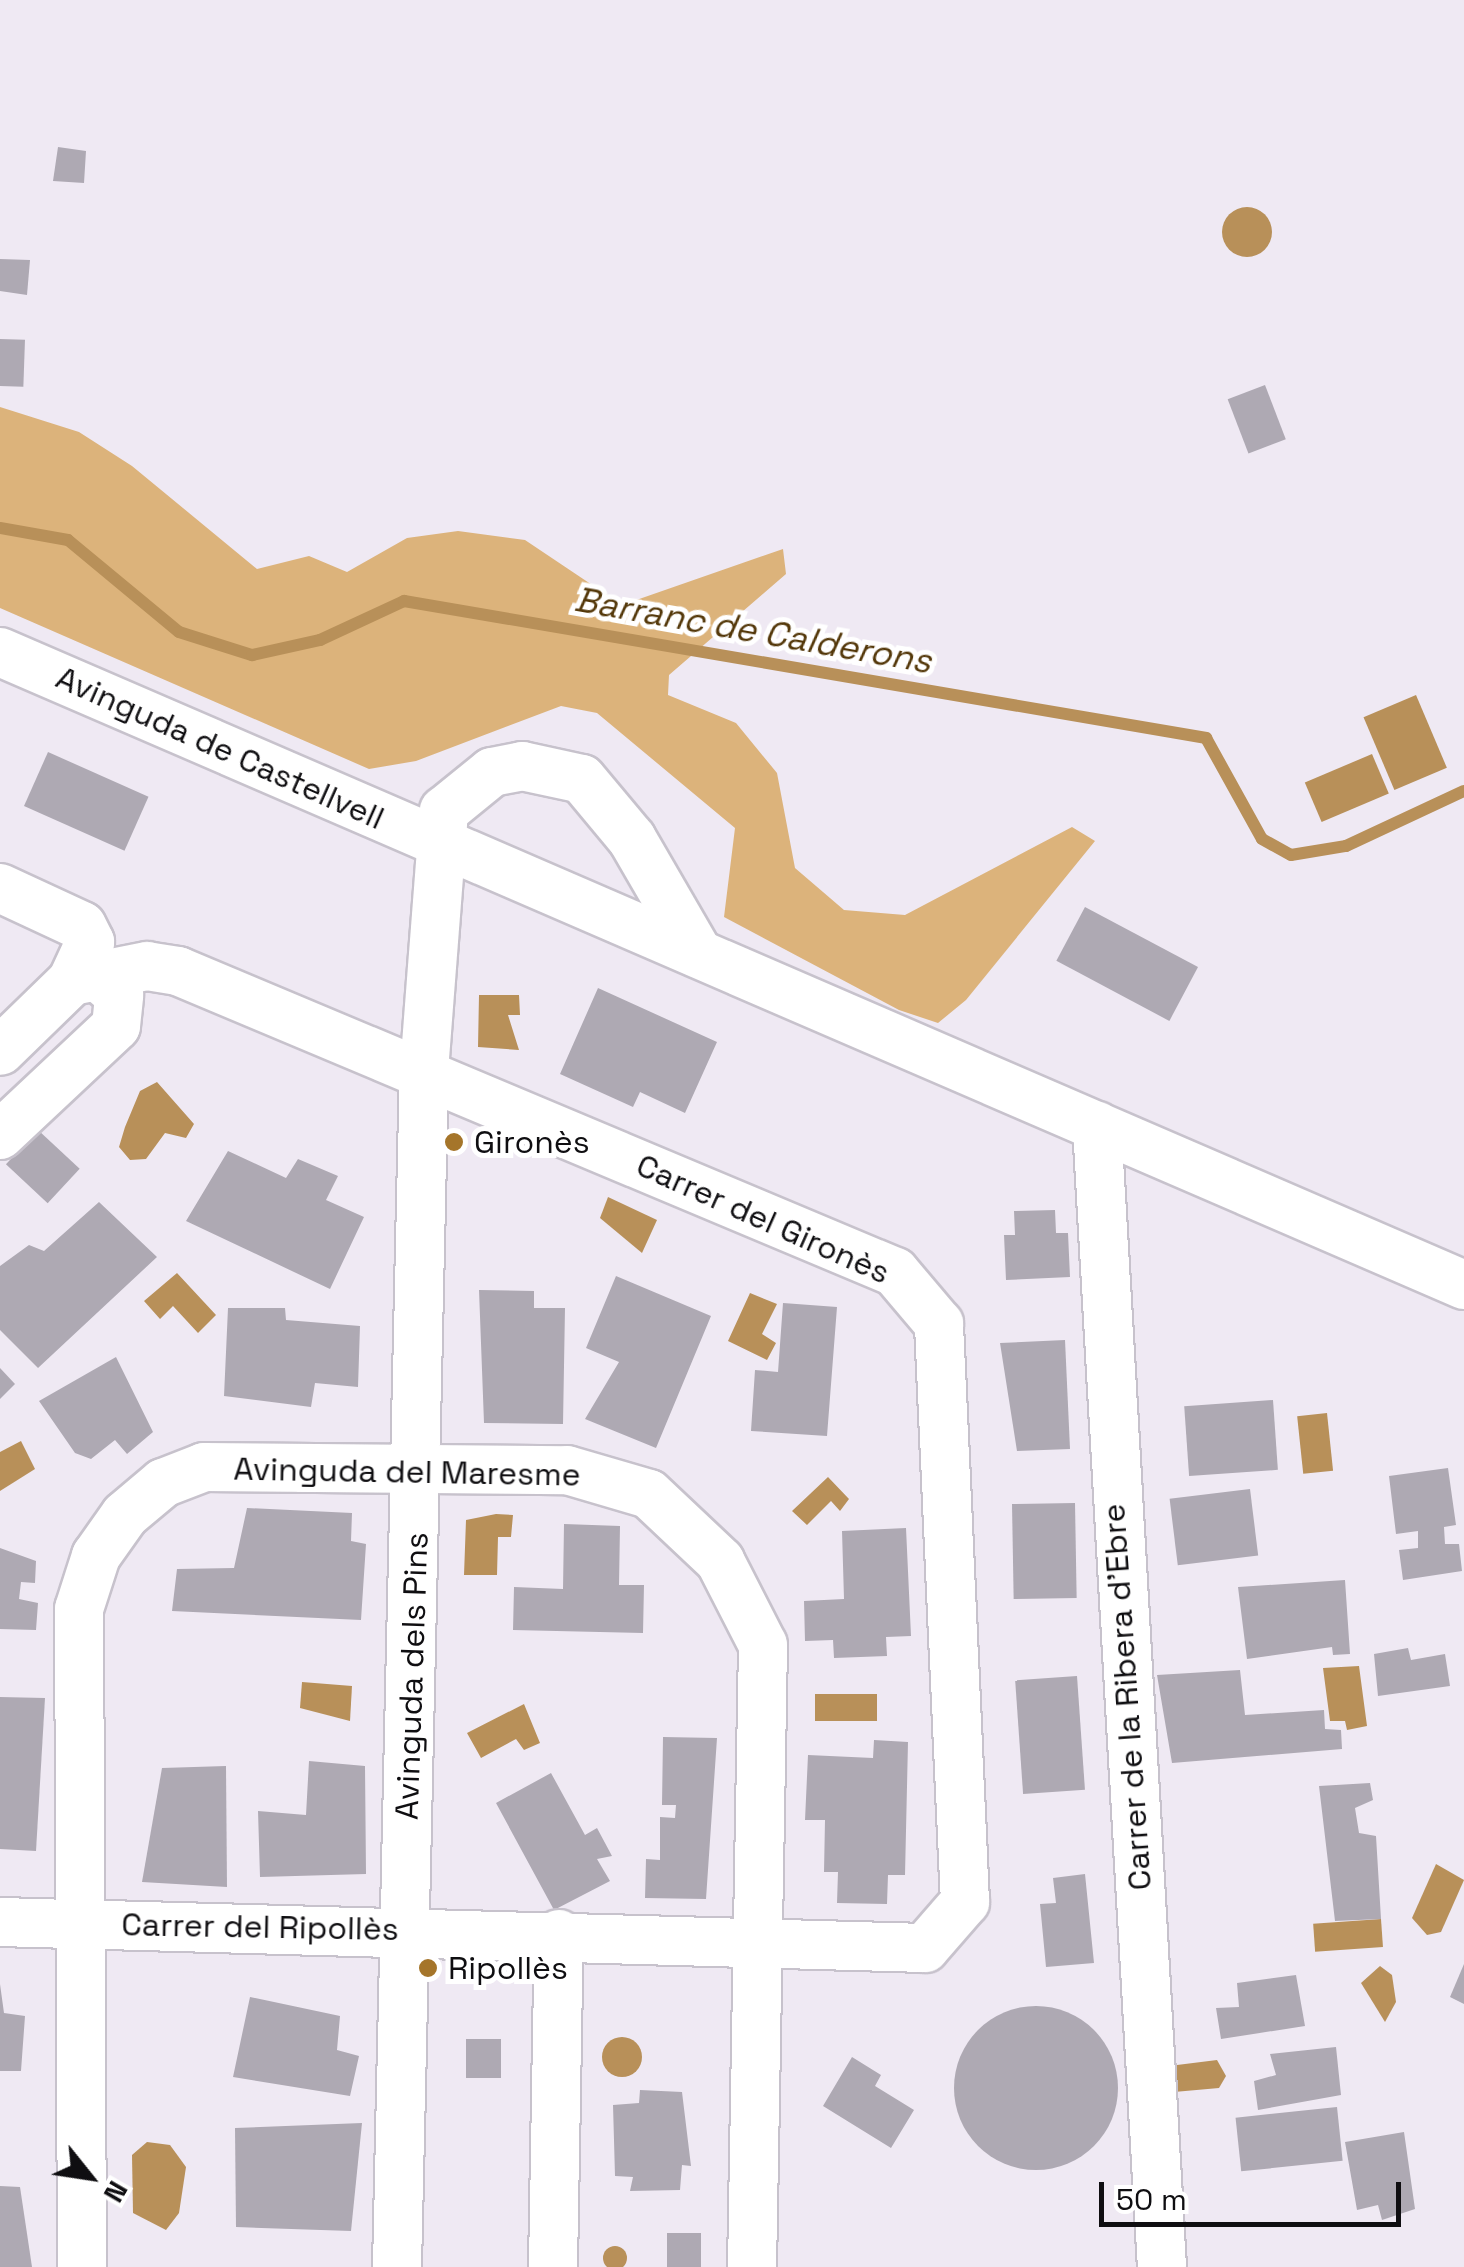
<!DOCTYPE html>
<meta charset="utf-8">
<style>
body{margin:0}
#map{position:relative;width:1464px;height:2267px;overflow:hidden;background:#efe9f3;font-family:"Space Grotesk",sans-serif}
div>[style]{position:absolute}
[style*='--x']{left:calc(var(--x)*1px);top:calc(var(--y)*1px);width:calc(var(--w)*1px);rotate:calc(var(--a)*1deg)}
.forest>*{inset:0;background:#dcb37b}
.water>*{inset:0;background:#b89059;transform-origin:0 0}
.round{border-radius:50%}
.stream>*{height:12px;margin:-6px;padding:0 6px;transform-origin:6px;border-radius:6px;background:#b89059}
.building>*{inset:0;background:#aea9b3;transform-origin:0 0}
.roads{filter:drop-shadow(2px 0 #c7c2cc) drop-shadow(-2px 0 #c7c2cc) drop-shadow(0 2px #c7c2cc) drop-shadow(0 -2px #c7c2cc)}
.minor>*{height:48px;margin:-24px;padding:0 24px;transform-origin:24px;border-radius:24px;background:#fff}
.dots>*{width:28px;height:28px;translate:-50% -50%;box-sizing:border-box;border:5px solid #fff;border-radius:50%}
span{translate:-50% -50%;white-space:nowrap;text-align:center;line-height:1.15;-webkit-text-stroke:10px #fff;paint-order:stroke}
.street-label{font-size:32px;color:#0f0e11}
.poi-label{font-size:32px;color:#0f0e11}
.left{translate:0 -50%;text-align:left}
.water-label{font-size:35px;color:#54380a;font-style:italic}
.north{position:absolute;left:40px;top:2127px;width:100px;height:100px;-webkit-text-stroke:8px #fff;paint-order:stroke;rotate:120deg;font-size:28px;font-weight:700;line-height:40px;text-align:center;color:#0f0e11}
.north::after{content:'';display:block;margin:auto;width:35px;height:45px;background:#0f0e11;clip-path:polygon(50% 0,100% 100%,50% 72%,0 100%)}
.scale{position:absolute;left:1099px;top:2182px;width:302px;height:45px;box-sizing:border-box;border:5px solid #0f0e11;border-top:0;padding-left:12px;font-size:30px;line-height:35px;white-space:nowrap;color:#0f0e11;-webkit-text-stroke:8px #fff;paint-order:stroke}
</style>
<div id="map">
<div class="forest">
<i style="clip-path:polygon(0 407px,79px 432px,132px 466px,257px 569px,309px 556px,347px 572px,407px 538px,458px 531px,525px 540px,622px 605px,783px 549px,786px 574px,669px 675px,668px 695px,736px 723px,777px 773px,795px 868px,844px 910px,905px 915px,1072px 827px,1095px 841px,966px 1000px,938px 1023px,899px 1010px,724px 917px,735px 828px,597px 713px,561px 706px,416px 761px,369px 769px,0 608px)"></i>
</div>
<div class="water">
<i class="round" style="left:1222px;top:207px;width:50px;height:50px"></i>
<i style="left:1416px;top:695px;width:79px;height:57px;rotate:67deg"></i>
<i style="left:1372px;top:754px;width:43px;height:73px;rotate:67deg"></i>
<i style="clip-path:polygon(479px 995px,519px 995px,520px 1015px,508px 1015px,519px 1050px,478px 1047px)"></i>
<i style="clip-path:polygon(157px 1082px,194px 1124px,186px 1138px,165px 1133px,146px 1159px,130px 1160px,119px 1147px,125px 1127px,140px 1091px)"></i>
<i style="clip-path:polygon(608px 1197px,657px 1220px,642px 1253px,600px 1218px)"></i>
<i style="clip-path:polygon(177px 1273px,216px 1315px,198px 1333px,173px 1306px,160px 1319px,144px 1301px)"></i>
<i style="clip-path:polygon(750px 1293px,777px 1304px,762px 1334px,776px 1343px,767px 1360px,728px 1341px)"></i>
<i style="left:1327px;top:1413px;width:58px;height:30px;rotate:84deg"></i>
<i style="clip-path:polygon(21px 1441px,35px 1469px,0 1491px,0 1452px)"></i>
<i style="clip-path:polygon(828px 1477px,849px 1499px,840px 1511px,831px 1501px,807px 1525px,792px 1511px)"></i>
<i style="clip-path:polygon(496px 1514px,513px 1515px,511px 1537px,498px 1537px,497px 1575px,464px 1575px,466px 1520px)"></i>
<i style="clip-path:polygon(1359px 1666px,1367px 1726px,1347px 1730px,1345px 1721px,1330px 1721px,1323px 1668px)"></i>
<i style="clip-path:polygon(302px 1682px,352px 1686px,350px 1721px,300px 1708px)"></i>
<i style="left:877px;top:1694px;width:27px;height:62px;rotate:90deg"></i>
<i style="clip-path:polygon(524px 1704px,540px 1743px,524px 1750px,516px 1739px,481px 1758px,467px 1733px)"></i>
<i style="clip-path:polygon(1436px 1864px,1464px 1880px,1441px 1932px,1427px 1935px,1412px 1918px)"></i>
<i style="left:1381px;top:1919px;width:28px;height:68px;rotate:86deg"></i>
<i style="clip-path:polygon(1380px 1966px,1392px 1975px,1396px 2002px,1385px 2022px,1361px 1983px)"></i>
<i class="round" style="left:602px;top:2037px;width:40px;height:40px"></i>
<i style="clip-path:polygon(1217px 2060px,1226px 2076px,1219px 2088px,1174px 2092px,1169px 2066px)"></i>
<i style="clip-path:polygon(147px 2142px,170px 2145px,186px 2167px,179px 2213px,166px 2230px,133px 2213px,132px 2155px)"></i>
<i class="round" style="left:603px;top:2246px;width:24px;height:24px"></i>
</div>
<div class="stream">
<i style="--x:0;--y:528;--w:69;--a:10"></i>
<i style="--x:68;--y:540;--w:144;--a:39.7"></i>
<i style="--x:179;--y:632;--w:77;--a:17.5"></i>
<i style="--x:252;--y:655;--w:70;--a:-12.4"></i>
<i style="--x:320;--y:640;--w:93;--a:-24.9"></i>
<i style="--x:404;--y:601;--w:814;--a:9.69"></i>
<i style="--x:1206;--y:738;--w:115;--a:61"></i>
<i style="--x:1262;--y:839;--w:33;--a:29"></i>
<i style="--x:1291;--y:855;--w:56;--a:-9.3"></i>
<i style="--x:1346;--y:846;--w:130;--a:-25"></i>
</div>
<div class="building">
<i style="clip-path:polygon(58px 147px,86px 151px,84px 183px,53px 181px)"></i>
<i style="clip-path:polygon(0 259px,30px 260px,27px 295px,0 291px)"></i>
<i style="left:0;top:339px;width:25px;height:47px;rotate:2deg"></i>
<i style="left:1265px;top:385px;width:58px;height:40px;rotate:69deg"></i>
<i style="left:48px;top:752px;width:110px;height:59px;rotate:24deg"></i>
<i style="left:1085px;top:907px;width:128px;height:61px;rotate:28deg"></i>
<i style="clip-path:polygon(598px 988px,717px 1042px,685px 1113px,640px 1092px,633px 1107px,560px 1074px)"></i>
<i style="left:38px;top:1130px;width:57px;height:47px;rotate:43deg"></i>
<i style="clip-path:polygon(228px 1151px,286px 1178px,298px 1159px,338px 1176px,326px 1200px,364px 1217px,330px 1289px,186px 1221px)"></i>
<i style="clip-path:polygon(99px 1202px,157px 1257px,38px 1368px,0 1330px,0 1266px,29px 1245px,44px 1251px)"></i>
<i style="clip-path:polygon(1055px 1210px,1056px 1233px,1068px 1233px,1070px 1277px,1006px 1280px,1004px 1235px,1015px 1235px,1014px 1211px)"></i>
<i style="clip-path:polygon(616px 1276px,711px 1316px,656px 1448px,585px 1419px,619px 1362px,586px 1348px)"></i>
<i style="clip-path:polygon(479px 1290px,534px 1291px,534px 1308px,565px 1308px,563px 1424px,484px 1423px)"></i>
<i style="clip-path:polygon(783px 1303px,837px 1307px,827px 1436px,751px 1431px,755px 1370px,778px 1372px)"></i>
<i style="clip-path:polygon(228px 1308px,285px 1308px,286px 1320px,360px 1326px,358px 1387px,315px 1383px,311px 1407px,224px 1396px)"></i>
<i style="clip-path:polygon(1065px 1340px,1070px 1449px,1017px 1451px,1000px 1343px)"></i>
<i style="clip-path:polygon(116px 1357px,153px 1432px,127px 1454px,115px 1440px,91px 1459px,75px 1453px,39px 1401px)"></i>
<i style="clip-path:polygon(0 1368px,15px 1384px,0 1399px)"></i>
<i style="left:1273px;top:1400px;width:70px;height:89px;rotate:86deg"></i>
<i style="clip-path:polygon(1448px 1468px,1456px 1525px,1444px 1527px,1445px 1544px,1459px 1544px,1462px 1571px,1403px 1580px,1399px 1550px,1418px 1548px,1418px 1531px,1396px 1534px,1389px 1476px)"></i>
<i style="left:1250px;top:1489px;width:67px;height:81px;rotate:83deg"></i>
<i style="left:1075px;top:1503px;width:95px;height:63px;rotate:89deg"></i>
<i style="clip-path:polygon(247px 1508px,352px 1513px,351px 1541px,366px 1544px,361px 1620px,172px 1611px,177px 1569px,234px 1568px)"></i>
<i style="clip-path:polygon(564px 1524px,620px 1526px,619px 1585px,644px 1585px,643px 1633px,513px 1630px,514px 1587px,563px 1589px)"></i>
<i style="clip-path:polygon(906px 1528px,911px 1636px,886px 1637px,887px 1656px,834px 1658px,833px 1640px,805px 1641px,804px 1601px,844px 1599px,842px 1531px)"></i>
<i style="clip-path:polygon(0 1548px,36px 1561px,35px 1583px,21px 1582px,19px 1599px,38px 1603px,36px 1630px,0 1629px)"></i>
<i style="clip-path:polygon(1345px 1580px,1350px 1654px,1333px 1655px,1332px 1647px,1247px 1659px,1238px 1587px)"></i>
<i style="clip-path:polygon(1408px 1648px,1411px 1660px,1445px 1654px,1450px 1686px,1378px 1696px,1374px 1654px)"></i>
<i style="clip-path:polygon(1240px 1670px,1245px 1715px,1324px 1710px,1325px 1729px,1341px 1730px,1342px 1749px,1172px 1763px,1157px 1675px)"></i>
<i style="left:1077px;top:1676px;width:114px;height:62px;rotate:86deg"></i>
<i style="clip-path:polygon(0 1697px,45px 1698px,36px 1851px,0 1849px)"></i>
<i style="clip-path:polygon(663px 1737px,717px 1738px,706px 1899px,645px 1898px,646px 1859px,660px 1860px,660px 1817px,675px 1818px,676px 1805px,662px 1805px)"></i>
<i style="clip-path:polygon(874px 1740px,908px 1742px,905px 1875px,888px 1875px,887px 1904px,837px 1903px,838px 1872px,824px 1872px,825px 1820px,805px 1820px,808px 1755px,873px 1758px)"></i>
<i style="clip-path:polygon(309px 1761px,365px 1766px,366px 1874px,260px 1877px,258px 1811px,306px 1815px)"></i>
<i style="clip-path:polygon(226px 1766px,227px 1887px,142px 1882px,162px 1768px)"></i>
<i style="clip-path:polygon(551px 1773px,585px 1835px,597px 1828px,612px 1856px,597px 1859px,610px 1881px,554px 1910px,496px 1803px)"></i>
<i style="clip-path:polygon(1370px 1783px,1373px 1800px,1355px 1808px,1359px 1833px,1376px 1836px,1381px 1919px,1335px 1921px,1319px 1786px)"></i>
<i style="clip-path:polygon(1085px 1874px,1094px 1963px,1046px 1967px,1040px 1904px,1056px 1903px,1053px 1878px)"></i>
<i style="clip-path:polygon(1464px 1964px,1464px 2004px,1450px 1997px)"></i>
<i style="clip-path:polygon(1296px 1975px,1305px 2026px,1221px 2039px,1216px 2008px,1239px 2007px,1237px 1983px)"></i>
<i style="clip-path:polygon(0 1984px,4px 2013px,25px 2016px,21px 2071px,0 2071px)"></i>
<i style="clip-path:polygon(250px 1997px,340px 2016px,337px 2050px,359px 2056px,350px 2096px,233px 2077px)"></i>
<i class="round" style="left:954px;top:2006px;width:164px;height:164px"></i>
<i style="left:466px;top:2039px;width:35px;height:39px"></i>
<i style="clip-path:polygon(1336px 2047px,1341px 2095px,1258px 2110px,1254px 2081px,1276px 2075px,1270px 2054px)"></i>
<i style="clip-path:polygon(852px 2057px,881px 2075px,875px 2086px,914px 2110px,891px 2148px,823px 2106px)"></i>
<i style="clip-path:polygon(640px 2090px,682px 2092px,691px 2166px,682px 2165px,680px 2190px,630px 2191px,633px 2177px,615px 2176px,613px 2105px,639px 2103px)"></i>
<i style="left:1337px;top:2107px;width:54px;height:102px;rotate:84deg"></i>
<i style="clip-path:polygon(362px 2123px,351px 2231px,236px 2227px,235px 2128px)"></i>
<i style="clip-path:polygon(1404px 2132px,1415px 2209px,1382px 2220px,1378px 2205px,1357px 2210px,1345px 2142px)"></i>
<i style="clip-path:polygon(0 2186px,20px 2187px,32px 2267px,0 2267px)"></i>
<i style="left:667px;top:2233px;width:34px;height:34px"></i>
</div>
<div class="roads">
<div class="minor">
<i style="--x:0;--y:652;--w:1595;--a:23.38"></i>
<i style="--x:0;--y:888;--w:90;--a:24.9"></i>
<i style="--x:82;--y:926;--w:18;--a:63"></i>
<i style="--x:90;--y:942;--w:43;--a:114.8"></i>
<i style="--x:72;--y:981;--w:100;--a:135.8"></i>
<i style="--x:1097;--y:1126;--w:1143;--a:86.74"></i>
<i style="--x:0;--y:1135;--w:159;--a:-43.2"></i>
<i style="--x:116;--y:1026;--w:31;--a:-84"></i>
<i style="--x:119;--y:995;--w:30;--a:-139"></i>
<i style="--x:0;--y:1922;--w:925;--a:1.61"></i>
<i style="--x:925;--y:1948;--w:61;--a:-49"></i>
<i style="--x:965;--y:1902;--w:579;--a:-92.58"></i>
<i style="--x:939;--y:1324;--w:68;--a:-130.2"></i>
<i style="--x:895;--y:1272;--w:778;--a:-157.23"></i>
<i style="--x:178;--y:971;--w:31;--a:-171"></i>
<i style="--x:147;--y:966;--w:76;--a:168.7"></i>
<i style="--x:82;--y:2267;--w:658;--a:-90.26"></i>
<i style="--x:79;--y:1609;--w:56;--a:-72.2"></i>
<i style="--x:96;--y:1556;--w:50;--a:-54.7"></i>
<i style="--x:125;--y:1515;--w:50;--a:-40.1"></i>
<i style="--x:163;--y:1483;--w:44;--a:-21.3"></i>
<i style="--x:204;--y:1467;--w:363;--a:0.5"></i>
<i style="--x:567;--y:1470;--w:85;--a:16.3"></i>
<i style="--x:649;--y:1494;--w:98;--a:43.3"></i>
<i style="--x:720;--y:1561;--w:94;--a:62.9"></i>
<i style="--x:763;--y:1645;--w:622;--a:91.01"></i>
<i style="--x:397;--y:2267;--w:1196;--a:-88.71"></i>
<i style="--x:424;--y:1071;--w:261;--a:-85.6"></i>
<i style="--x:444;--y:811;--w:62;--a:-39.1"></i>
<i style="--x:492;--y:772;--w:31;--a:-11"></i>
<i style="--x:522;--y:766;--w:61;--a:12.2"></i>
<i style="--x:582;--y:779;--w:78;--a:50.2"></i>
<i style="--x:632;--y:839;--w:132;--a:59.9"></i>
<i style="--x:553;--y:2267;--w:333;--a:-89"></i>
</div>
</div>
<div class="dots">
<i style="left:454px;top:1142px;background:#a5752a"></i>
<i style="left:428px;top:1968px;background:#a5752a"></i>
</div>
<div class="street-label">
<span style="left:220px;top:748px;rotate:24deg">Avinguda de Castellvell</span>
<span style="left:763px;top:1219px;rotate:24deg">Carrer del Gironès</span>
<span style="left:407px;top:1472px;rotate:1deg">Avinguda del Maresme</span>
<span style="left:412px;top:1676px;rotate:-88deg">Avinguda dels Pins</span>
<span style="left:1127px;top:1697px;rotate:-94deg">Carrer de la Ribera d'Ebre</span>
<span style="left:260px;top:1927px;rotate:1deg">Carrer del Ripollès</span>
</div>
<div class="poi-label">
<span class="left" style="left:474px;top:1142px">Gironès</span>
<span class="left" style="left:448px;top:1968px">Ripollès</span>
</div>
<div class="water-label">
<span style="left:753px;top:630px;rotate:10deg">Barranc de Calderons</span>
</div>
<div class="north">N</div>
<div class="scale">50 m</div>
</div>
